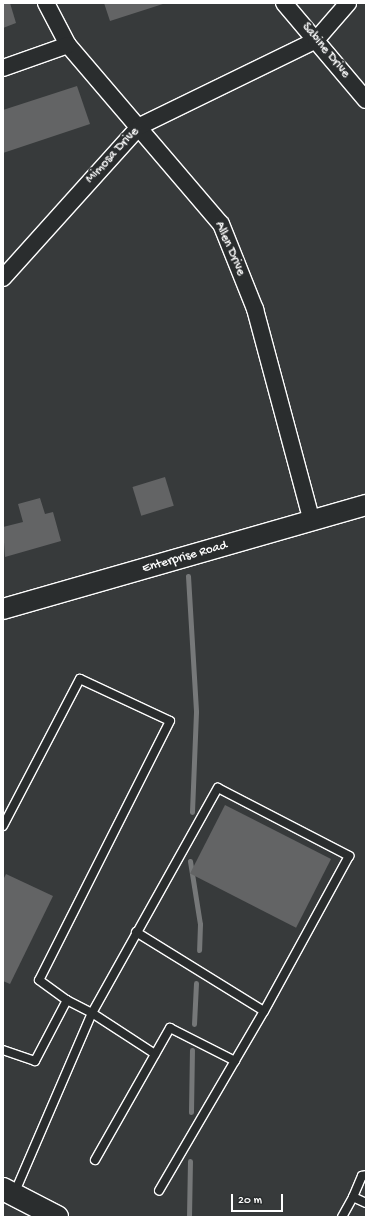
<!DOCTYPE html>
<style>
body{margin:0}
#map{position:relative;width:369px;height:1220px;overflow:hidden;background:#373a3b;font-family:"Gochi Hand",sans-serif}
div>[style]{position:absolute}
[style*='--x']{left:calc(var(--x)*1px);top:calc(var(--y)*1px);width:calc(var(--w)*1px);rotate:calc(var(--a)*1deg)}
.stream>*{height:5px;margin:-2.5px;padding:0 2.5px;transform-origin:2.5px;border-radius:2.5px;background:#767879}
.building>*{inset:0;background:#636465;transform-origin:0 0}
.roads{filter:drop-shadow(1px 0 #fff) drop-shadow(-1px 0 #fff) drop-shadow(0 1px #fff) drop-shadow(0 -1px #fff)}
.service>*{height:8px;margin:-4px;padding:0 4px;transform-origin:4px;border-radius:4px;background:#2a2d2e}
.minor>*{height:16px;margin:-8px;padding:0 8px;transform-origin:8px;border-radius:8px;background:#2a2d2e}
.tertiary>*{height:20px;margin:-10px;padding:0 10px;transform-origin:10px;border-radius:10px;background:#2a2d2e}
.primary>*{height:22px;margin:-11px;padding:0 11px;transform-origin:11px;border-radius:11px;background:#2a2d2e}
span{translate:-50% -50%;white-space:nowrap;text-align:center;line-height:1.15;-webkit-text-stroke:3.5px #2a2d2e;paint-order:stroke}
.street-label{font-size:13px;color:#fff}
.frame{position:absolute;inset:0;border:4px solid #fff;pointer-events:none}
.scale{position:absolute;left:231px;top:1194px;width:52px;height:18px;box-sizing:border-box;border:2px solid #fff;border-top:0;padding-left:5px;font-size:12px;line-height:14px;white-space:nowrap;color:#fff;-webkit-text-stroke:3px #2a2d2e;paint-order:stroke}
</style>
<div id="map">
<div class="stream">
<i style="--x:188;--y:576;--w:136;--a:86.6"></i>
<i style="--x:196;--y:712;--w:100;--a:92.3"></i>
<i style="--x:190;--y:861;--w:64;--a:81"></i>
<i style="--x:200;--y:924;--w:26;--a:92"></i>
<i style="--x:194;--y:1024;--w:41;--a:-87.2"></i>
<i style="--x:191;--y:1112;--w:62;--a:-89.1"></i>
<i style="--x:189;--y:1217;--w:56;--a:-89"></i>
</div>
<div class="building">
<i style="clip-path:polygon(3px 3px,10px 3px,16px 23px,3px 28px)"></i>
<i style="clip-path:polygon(104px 3px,166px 3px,110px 21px)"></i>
<i style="clip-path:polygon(77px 86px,90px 124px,3px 153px,3px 110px)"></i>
<i style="left:165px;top:477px;width:30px;height:34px;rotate:73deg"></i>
<i style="clip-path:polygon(40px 498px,45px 514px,53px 512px,61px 541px,5px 557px,3px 527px,23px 522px,18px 504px)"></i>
<i style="left:225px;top:805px;width:119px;height:77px;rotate:27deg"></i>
<i style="clip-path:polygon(6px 874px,53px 896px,10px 984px,3px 981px,3px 880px)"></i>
</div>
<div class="roads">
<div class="service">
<i style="--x:3;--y:826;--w:166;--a:-62.4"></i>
<i style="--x:80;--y:679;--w:99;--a:25"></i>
<i style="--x:170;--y:721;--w:290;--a:116.8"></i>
<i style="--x:39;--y:980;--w:34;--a:36"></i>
<i style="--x:67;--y:1000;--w:69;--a:117.7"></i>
<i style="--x:35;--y:1061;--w:34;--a:-161"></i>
<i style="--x:136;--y:932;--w:150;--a:31.7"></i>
<i style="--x:155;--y:1054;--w:75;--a:-146.9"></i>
<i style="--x:92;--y:1013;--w:258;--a:-60.8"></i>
<i style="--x:218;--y:788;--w:148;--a:27.4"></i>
<i style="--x:349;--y:856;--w:177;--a:118.7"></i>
<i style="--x:264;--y:1011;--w:208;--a:120.3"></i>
<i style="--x:95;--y:1160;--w:152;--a:-60.4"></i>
<i style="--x:170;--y:1028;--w:73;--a:26.9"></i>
<i style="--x:14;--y:1194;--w:197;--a:-66.7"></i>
<i style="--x:92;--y:1013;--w:28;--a:-153"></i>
<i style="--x:353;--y:1197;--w:23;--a:-67"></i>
<i style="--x:362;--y:1176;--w:4;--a:-14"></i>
<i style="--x:342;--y:1217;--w:23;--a:-61"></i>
<i style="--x:353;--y:1197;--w:14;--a:25"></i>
</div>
<div class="minor">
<i style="--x:46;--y:3;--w:47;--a:62.4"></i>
<i style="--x:68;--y:45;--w:235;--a:49.5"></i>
<i style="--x:221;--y:224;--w:92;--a:68.2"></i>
<i style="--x:255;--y:309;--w:220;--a:75"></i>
<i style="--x:284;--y:3;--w:127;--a:49.8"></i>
<i style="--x:3;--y:68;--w:69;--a:-19.5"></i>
<i style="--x:3;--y:278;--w:205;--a:-48"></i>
<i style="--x:140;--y:126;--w:196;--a:-26"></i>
<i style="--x:316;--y:40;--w:49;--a:-49.1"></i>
</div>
<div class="tertiary">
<i style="--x:3;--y:609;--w:378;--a:-16"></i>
</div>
<div class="primary">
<i style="--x:3;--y:1189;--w:61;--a:27.4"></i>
</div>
</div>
<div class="street-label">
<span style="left:325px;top:51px;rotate:50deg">Sabine Drive</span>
<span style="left:113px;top:156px;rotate:-47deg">Mimosa Drive</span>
<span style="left:229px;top:249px;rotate:66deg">Allen Drive</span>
<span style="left:185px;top:558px;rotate:-16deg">Enterprise Road</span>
</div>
<div class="frame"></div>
<div class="scale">20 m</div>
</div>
